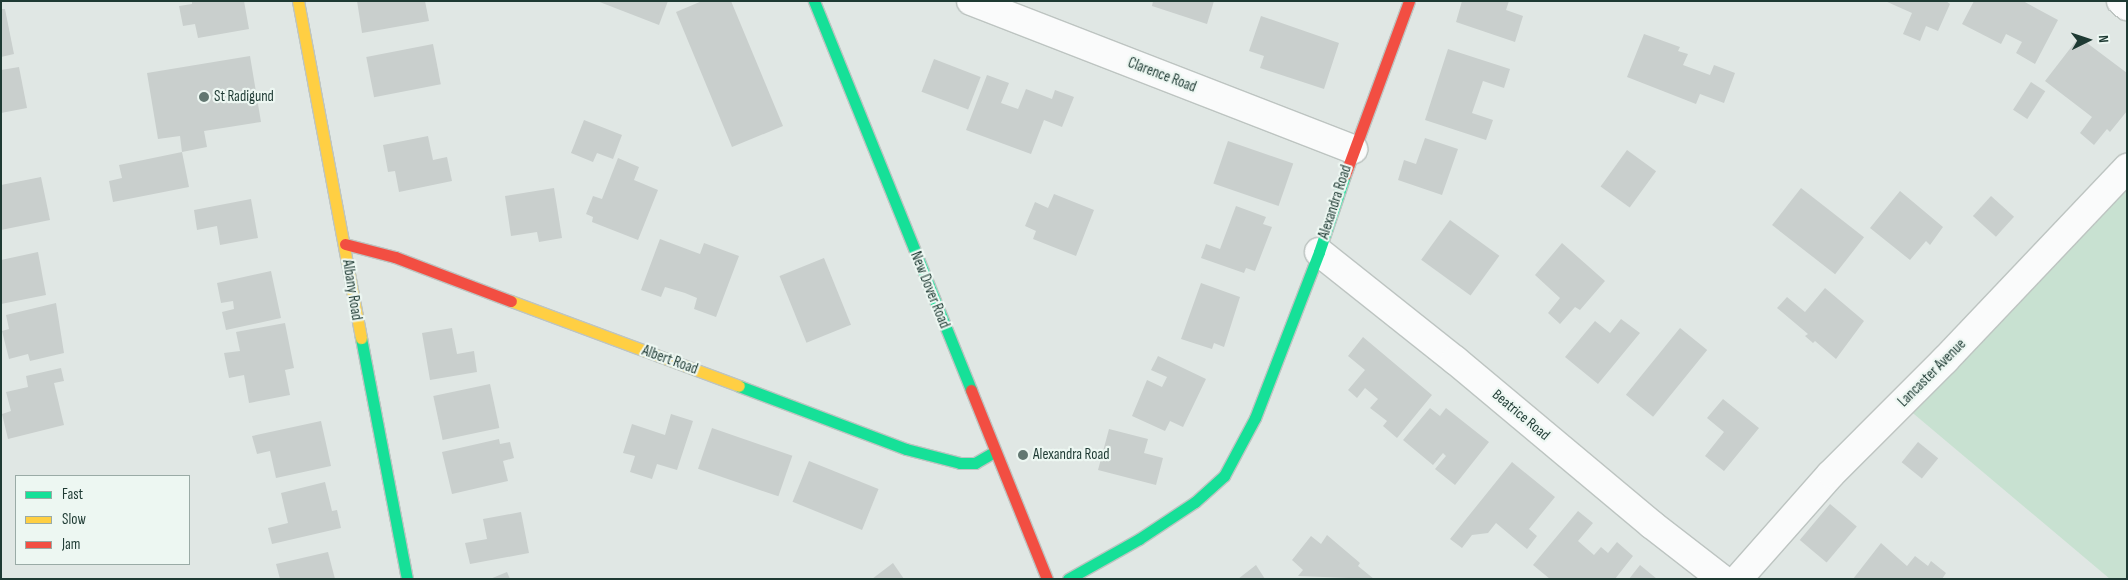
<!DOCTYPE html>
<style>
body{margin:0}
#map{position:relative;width:2128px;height:580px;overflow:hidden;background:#e0e7e4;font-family:"Sofia Sans Condensed",sans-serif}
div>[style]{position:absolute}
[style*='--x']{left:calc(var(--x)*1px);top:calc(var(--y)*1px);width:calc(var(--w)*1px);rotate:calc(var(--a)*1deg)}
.green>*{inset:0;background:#c8e1d1}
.building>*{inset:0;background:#c9cfcd;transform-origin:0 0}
.roads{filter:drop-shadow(1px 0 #bdc4c1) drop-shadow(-1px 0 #bdc4c1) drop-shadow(0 1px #bdc4c1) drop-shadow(0 -1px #bdc4c1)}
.street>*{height:28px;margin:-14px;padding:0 14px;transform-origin:14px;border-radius:14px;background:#fafbfb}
.fast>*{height:11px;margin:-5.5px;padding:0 5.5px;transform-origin:5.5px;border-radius:5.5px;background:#16e098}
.slow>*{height:11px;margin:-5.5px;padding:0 5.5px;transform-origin:5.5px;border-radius:5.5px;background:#ffcf43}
.jam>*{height:11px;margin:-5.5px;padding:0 5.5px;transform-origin:5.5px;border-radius:5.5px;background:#f24e42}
.dots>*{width:14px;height:14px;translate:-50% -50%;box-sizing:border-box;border:2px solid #edf7f2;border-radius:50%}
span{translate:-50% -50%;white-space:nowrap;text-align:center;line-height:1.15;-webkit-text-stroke:4.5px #edf7f2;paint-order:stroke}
.street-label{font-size:15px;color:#1e3a33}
.poi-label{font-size:15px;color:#1e3a33}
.left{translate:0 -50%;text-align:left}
.frame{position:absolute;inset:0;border:2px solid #1e3a33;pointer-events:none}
.legend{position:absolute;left:15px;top:475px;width:175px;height:90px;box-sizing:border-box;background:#edf7f2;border:1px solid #9aaba6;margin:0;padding:6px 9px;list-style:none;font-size:15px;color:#1e3a33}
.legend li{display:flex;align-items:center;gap:10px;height:25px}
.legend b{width:25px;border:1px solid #9aaba6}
.north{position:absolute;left:2063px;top:15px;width:50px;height:50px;-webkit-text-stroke:4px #edf7f2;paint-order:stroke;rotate:86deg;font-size:14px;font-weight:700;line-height:20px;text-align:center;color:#1e3a33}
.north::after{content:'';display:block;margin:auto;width:18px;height:22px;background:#1e3a33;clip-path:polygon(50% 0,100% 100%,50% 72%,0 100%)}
</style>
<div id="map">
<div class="green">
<i style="clip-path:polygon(2127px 173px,2127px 579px,2110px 579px,1908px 409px)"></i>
</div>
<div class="building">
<i style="clip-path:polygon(192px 1px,244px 1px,249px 29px,198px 38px,195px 24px,183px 26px,179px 6px,192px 4px)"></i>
<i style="clip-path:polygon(357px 1px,425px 1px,429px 21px,362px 33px)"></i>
<i style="clip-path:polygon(597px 1px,668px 1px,659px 25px)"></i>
<i style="clip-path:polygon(702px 1px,731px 1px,783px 126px,732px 147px,676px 12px)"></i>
<i style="clip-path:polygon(1153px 1px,1214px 1px,1207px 24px,1152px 6px)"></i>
<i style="clip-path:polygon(1462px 1px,1509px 1px,1506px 10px,1523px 16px,1515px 42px,1456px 22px)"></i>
<i style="clip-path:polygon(1885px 1px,1946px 1px,1950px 4px,1938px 31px,1926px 26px,1920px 41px,1903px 34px,1912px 13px)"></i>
<i style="clip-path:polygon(1974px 1px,2023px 1px,2058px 20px,2035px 64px,2016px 53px,2022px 42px,2006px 34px,2001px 44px,1962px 24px)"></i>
<i style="clip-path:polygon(1px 9px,5px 9px,14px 54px,1px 57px)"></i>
<i style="clip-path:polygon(1261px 16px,1339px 43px,1324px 89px,1260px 68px,1264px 56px,1249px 51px)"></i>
<i style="clip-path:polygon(1644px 34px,1680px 47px,1678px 51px,1688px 54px,1683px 65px,1710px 75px,1714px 65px,1735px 73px,1724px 103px,1700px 94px,1696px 104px,1627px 77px)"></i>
<i style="clip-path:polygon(2079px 37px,2127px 73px,2127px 111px,2110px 132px,2107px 129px,2094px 145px,2080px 133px,2092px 117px,2045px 81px)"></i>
<i style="left:433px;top:44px;width:41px;height:68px;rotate:79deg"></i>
<i style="clip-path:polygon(1448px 49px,1510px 69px,1504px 88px,1483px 81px,1472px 113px,1493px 120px,1486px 140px,1425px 120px)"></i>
<i style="clip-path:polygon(250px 56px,261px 122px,204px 131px,207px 147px,182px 152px,189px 187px,113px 202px,109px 181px,122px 178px,119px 165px,182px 152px,180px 136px,158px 139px,147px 73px)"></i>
<i style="left:934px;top:59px;width:50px;height:35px;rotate:21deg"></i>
<i style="clip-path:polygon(19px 67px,27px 108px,1px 113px,1px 70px)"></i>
<i style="clip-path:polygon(987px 75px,1009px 83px,1001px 103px,1018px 109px,1026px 89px,1052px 99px,1055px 90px,1074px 97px,1062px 127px,1044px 120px,1031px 154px,966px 130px)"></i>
<i style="left:2031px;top:82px;width:17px;height:33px;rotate:33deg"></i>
<i style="clip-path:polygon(584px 120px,622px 135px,613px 159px,597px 153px,593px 162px,571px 153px)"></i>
<i style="clip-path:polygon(428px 136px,433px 160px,447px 157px,452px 181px,399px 192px,395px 171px,388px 172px,383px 145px)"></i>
<i style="clip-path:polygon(1425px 138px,1458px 149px,1442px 195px,1398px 180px,1404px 160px,1416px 164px)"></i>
<i style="left:1228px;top:141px;width:69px;height:45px;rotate:19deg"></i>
<i style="left:1627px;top:150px;width:36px;height:45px;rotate:36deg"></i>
<i style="clip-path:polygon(618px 158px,639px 167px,634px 180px,658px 190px,638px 240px,592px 222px,593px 217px,586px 214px,593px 196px,602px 199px)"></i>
<i style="clip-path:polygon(41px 177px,50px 220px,1px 230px,1px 185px)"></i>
<i style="clip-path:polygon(554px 188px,562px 238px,539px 242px,537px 232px,511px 236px,505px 196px)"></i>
<i style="left:1801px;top:188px;width:80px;height:47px;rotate:38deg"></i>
<i style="clip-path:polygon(1900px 191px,1943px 227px,1930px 245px,1926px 241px,1910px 260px,1870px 228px)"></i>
<i style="clip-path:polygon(1054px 194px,1094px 210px,1076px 256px,1033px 239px,1036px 231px,1025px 226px,1035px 202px,1048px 208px)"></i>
<i style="left:1991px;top:196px;width:31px;height:27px;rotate:42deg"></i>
<i style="clip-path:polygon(251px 199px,258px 238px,220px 245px,217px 226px,197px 230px,194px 210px)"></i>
<i style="clip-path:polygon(1236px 206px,1266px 217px,1263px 224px,1272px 227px,1255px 271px,1246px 268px,1244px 273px,1201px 258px,1206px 244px,1220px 249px)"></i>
<i style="left:1450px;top:220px;width:61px;height:49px;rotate:36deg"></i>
<i style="clip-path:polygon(660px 239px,700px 254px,704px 243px,739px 256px,716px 317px,694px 309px,697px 298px,685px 293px,665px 287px,661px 297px,641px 290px)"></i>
<i style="clip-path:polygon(1562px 243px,1605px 281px,1580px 310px,1575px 307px,1560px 324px,1548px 313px,1560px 298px,1535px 275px)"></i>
<i style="clip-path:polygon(38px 252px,46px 295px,1px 304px,1px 260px)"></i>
<i style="left:824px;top:258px;width:72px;height:48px;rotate:68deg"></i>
<i style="clip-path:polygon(271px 271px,281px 318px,226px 330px,222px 312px,234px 309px,233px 301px,221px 303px,217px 283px)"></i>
<i style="clip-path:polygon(1201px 283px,1240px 297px,1224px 347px,1214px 343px,1212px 349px,1181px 339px)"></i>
<i style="clip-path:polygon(1825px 288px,1864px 321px,1836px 359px,1815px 341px,1813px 343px,1805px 336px,1808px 334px,1777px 308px,1787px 297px,1805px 312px)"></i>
<i style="clip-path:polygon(56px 303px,64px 353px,30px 361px,28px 354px,9px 359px,2px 331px,9px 329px,6px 315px)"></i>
<i style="clip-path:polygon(1621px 319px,1640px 333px,1598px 384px,1565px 357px,1595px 321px,1610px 333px)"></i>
<i style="clip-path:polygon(285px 323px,294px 368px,285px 370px,290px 395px,249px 403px,244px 375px,229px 378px,224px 353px,240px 351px,236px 332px)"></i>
<i style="clip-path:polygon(452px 328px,457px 354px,474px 351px,477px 372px,430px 380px,422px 333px)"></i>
<i style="left:1680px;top:328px;width:35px;height:86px;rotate:39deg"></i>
<i style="clip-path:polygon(1363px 337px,1432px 395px,1397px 438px,1383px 426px,1387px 421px,1370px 408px,1378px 399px,1365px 388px,1357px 398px,1348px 390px,1365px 370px,1348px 356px)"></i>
<i style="clip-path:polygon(1158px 356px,1206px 379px,1183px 427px,1170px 421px,1165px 431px,1132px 416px,1147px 380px,1162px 387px,1167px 377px,1151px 370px)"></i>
<i style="clip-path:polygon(61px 368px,64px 381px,54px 383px,64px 425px,8px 439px,2px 414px,11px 411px,6px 392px,28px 387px,26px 376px)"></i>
<i style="left:490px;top:384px;width:45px;height:58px;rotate:78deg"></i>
<i style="clip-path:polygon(1723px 399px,1759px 428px,1724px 471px,1705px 456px,1724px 432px,1707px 418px)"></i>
<i style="clip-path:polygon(1430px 408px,1440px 416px,1446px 408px,1489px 442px,1455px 485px,1435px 469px,1446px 456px,1443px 453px,1433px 465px,1403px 440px)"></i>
<i style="clip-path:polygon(671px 414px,693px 421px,677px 470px,657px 464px,652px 479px,630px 472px,635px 456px,623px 453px,632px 424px,665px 435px)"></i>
<i style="clip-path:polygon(321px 421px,331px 466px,276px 478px,270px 451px,257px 454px,252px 436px)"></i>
<i style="left:712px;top:428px;width:85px;height:43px;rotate:19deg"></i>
<i style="clip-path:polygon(1109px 429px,1148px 439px,1144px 453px,1163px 458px,1156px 485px,1098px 470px)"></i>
<i style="clip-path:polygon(499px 439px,500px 444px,510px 442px,514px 458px,503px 461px,508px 481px,452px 494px,442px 452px)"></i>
<i style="left:1918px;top:442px;width:26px;height:26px;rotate:39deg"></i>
<i style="left:809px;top:461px;width:75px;height:44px;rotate:22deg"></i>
<i style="clip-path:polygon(1512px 462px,1555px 497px,1529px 529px,1537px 536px,1527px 549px,1496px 523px,1488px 533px,1472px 535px,1462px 548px,1450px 539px)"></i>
<i style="clip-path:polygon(325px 482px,332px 511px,337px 510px,341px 528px,272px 544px,268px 528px,288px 523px,281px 493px)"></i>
<i style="left:1830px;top:504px;width:35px;height:47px;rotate:40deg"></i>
<i style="clip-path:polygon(1578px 511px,1593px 523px,1578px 541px,1594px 555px,1601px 547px,1608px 553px,1617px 542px,1633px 556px,1615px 579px,1550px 579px,1533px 565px)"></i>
<i style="clip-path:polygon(521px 512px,529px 553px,470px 564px,465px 543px,487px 539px,483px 519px)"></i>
<i style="clip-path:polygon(1327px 535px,1360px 563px,1358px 566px,1374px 579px,1298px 576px,1303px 570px,1292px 560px,1311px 536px,1321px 544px)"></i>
<i style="clip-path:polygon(1881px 543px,1907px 566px,1915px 556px,1928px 566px,1931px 561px,1946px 573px,1942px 579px,1853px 579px)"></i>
<i style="clip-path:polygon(328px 552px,335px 579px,280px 579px,276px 564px)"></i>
<i style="clip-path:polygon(893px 563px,904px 579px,872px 579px)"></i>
<i style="clip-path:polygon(1256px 565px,1265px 579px,1238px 579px)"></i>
<i style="clip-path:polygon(1640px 565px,1657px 579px,1629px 579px)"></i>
<i style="clip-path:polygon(507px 572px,510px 579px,490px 579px)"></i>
</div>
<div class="roads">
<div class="street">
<i style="--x:971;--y:1;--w:410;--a:21.2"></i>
<i style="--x:2121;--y:1;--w:8;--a:40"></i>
<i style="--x:1319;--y:252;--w:174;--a:38.5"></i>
<i style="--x:1455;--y:360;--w:256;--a:39.9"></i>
<i style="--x:1651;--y:524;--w:90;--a:37.8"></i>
<i style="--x:1738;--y:579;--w:140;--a:-48.5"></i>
<i style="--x:1831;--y:474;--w:161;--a:-45"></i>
<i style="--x:1945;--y:360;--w:265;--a:-46.5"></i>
</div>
<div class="fast">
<i style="--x:814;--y:1;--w:419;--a:68"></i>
<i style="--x:361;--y:338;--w:245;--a:79.2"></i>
<i style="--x:739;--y:386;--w:178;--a:20.7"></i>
<i style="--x:906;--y:449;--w:56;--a:14.5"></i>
<i style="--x:960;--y:463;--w:15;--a:0"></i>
<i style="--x:975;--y:463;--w:22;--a:-30"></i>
<i style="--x:1068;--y:579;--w:81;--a:-29.4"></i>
<i style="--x:1139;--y:539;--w:67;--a:-33.5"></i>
<i style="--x:1195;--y:502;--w:39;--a:-42"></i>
<i style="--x:1224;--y:476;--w:66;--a:-61.9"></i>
<i style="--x:1255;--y:418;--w:178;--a:-68.9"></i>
<i style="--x:1319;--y:252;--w:81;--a:-71.3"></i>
</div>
<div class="slow">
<i style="--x:298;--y:1;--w:343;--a:79.4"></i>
<i style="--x:511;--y:301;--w:243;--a:20.4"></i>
</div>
<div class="jam">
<i style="--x:1345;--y:175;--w:185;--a:-69.8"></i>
<i style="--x:345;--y:244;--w:52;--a:14.6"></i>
<i style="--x:395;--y:257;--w:124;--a:20.8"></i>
<i style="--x:971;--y:390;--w:204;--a:68.1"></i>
</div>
</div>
<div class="dots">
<i style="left:204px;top:97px;background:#627771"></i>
<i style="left:1023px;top:455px;background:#627771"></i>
</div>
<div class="street-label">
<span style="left:1162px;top:75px;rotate:21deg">Clarence Road</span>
<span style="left:1335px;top:202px;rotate:-72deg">Alexandra Road</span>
<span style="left:352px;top:290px;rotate:81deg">Albany Road</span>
<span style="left:930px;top:290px;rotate:68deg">New Dover Road</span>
<span style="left:670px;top:360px;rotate:20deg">Albert Road</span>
<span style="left:1932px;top:373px;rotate:-45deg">Lancaster Avenue</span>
<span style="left:1521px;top:415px;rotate:40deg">Beatrice Road</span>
</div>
<div class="poi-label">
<span class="left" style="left:214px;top:97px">St Radigund</span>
<span class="left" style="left:1033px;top:455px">Alexandra Road</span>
</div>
<div class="frame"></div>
<ul class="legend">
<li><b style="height:6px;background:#16e098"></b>Fast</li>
<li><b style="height:6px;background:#ffcf43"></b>Slow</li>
<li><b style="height:6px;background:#f24e42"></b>Jam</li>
</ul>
<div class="north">N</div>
</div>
